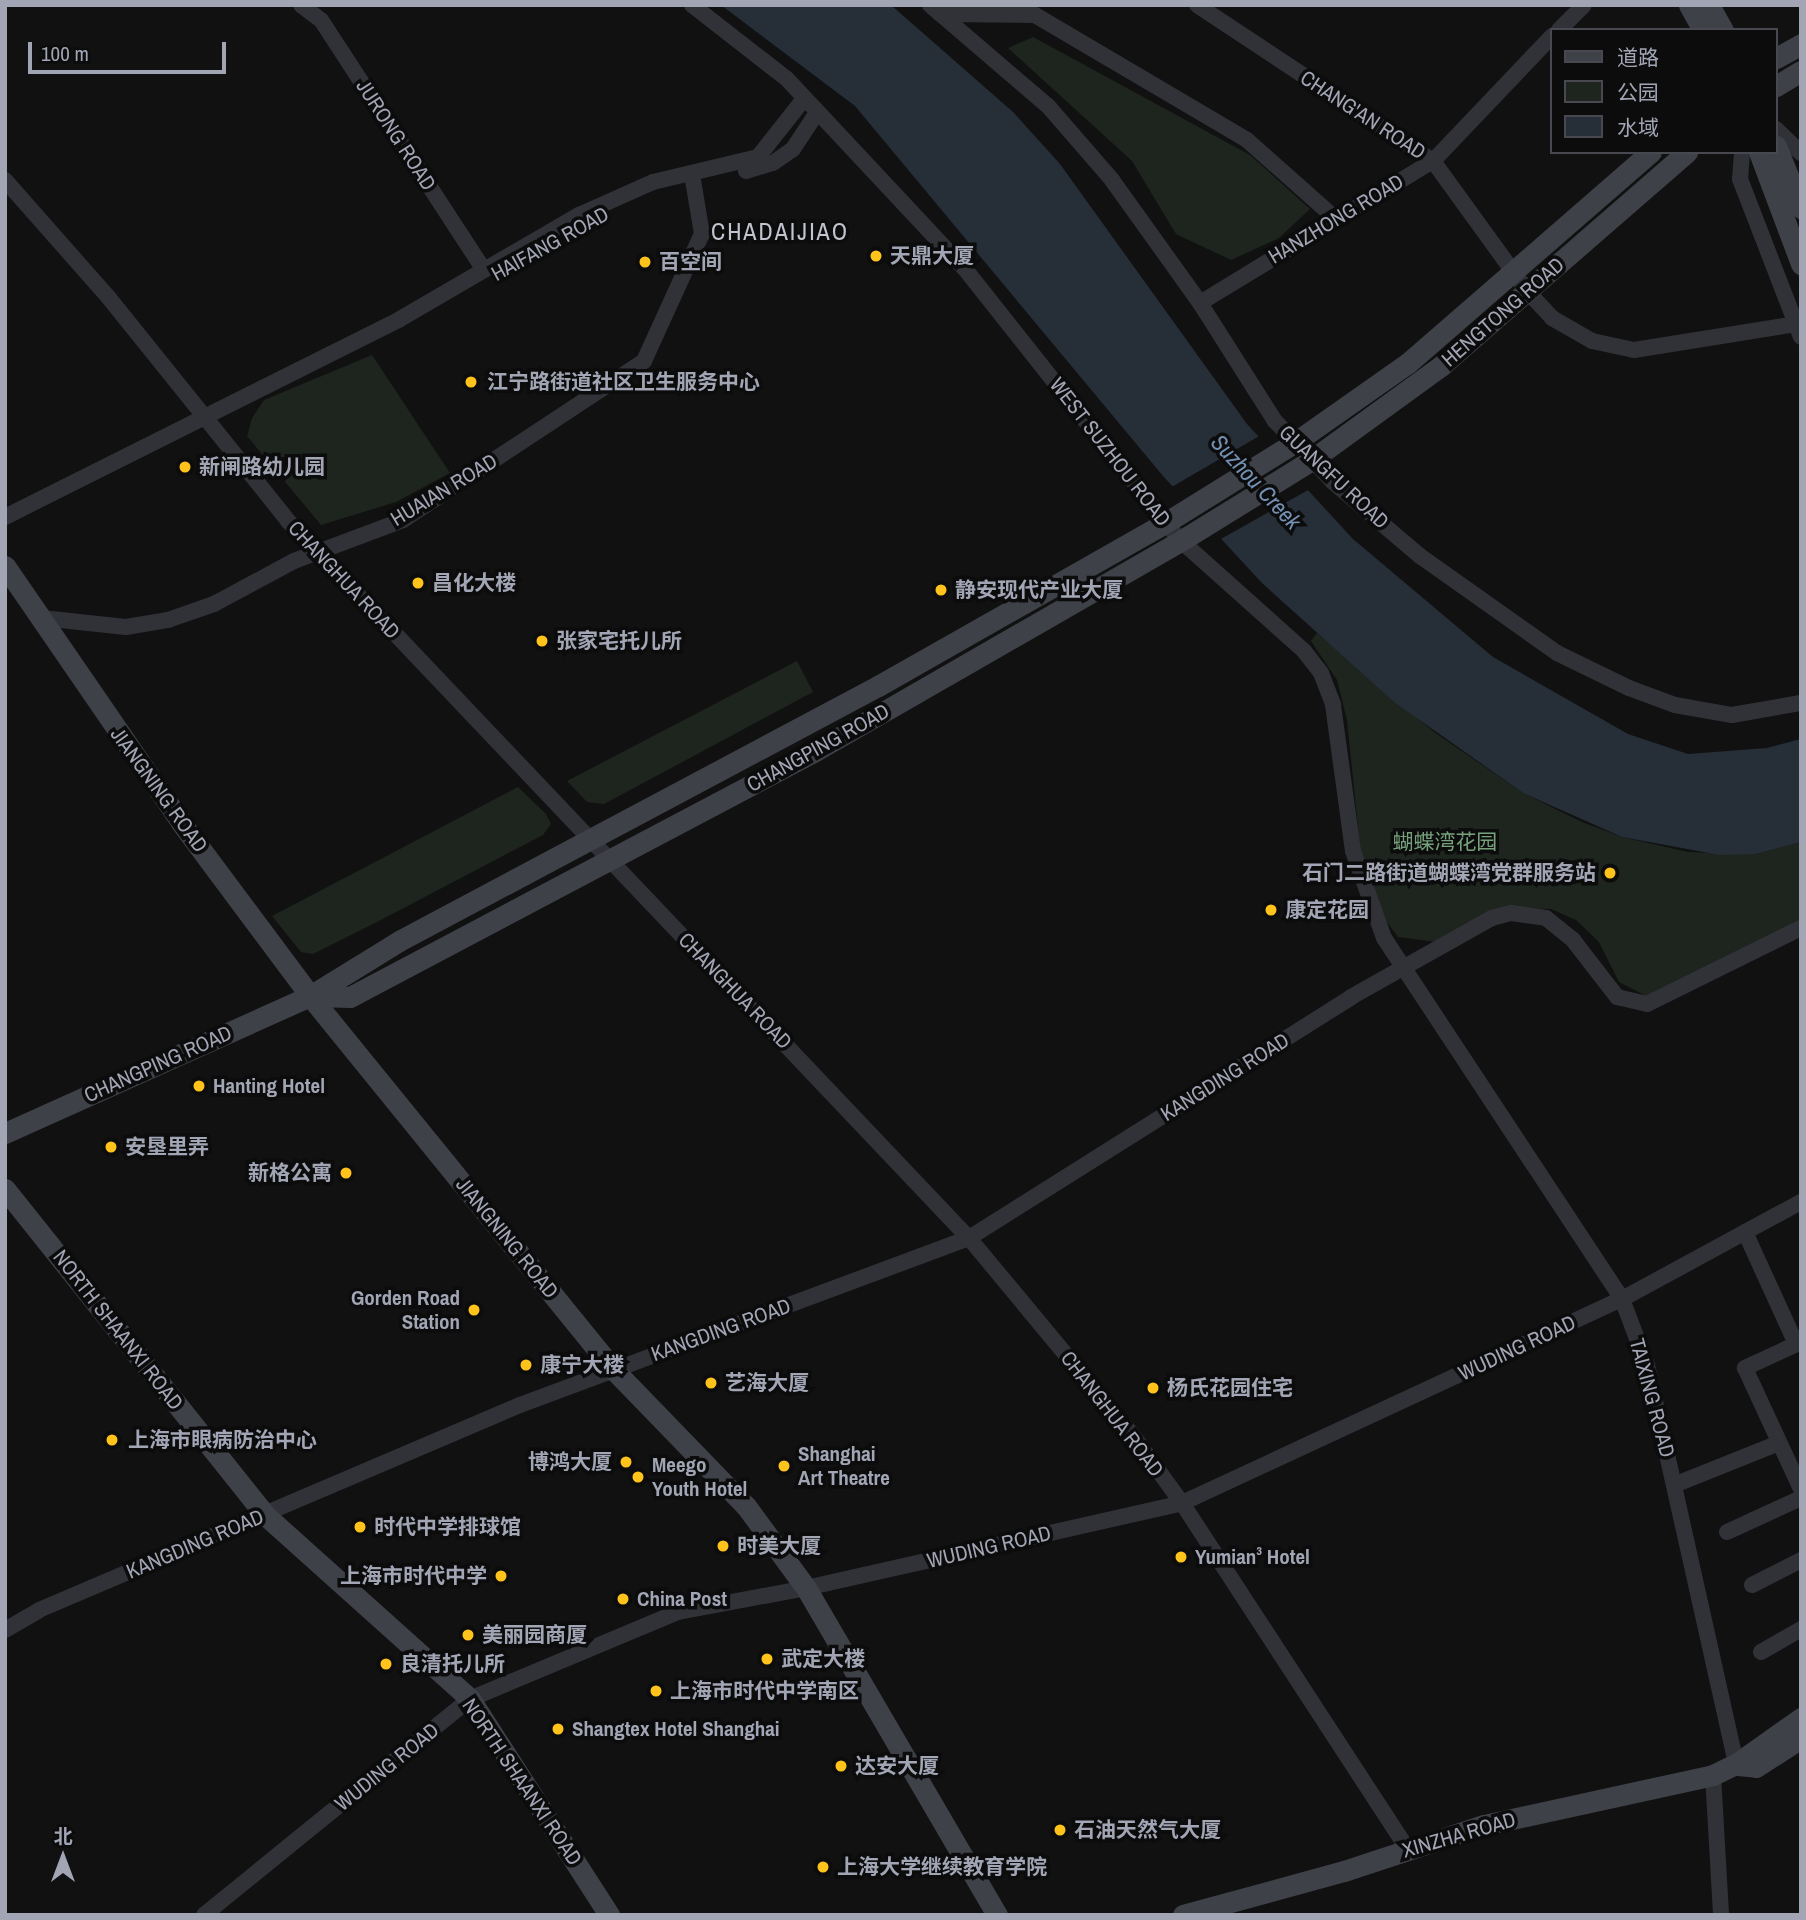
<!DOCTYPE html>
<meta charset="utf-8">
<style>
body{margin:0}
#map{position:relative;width:1806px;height:1920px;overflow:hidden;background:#111112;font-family:"Archivo Narrow","Noto Sans SC",sans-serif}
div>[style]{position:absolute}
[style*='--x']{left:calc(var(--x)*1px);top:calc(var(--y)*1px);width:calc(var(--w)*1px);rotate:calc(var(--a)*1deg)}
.green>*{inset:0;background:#1d251e}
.water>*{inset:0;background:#262e37}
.pier>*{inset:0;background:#111112}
.street>*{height:16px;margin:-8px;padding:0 8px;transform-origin:8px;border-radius:8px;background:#313238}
.secondary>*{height:21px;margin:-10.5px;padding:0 10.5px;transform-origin:10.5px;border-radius:10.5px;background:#3f4148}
.dots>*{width:19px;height:19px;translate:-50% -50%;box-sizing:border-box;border:4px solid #0c0c0d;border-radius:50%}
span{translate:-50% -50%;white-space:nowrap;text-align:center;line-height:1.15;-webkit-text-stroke:7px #0c0c0d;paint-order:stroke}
.street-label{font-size:21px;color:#a1a5b4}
.poi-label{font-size:21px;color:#a1a5b4;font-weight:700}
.left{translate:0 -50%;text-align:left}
.right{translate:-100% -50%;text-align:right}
.park-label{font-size:21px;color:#76a17b}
.water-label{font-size:23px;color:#7491b3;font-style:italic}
.quarter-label{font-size:24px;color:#c2c5d0;letter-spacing:2px}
.frame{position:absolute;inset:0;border:7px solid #a1a5b4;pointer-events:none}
.legend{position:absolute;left:1550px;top:28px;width:228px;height:126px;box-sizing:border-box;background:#0c0c0d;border:2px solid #484950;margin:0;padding:9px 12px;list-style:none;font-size:21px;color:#a1a5b4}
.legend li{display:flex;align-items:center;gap:14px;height:35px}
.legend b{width:35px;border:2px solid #484950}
.north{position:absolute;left:28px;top:1822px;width:70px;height:70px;-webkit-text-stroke:5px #0c0c0d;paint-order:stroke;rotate:0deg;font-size:19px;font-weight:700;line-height:28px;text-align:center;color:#a1a5b4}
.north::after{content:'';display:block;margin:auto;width:24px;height:32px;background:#a1a5b4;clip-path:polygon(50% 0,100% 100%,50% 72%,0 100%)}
.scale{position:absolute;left:28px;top:42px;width:198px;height:32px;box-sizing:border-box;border:4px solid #a1a5b4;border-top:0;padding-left:9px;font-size:21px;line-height:24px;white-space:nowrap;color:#a1a5b4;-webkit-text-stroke:5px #0c0c0d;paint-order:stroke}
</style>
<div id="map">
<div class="green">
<i style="clip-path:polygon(1033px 37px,1250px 155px,1310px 209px,1279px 238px,1231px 260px,1176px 234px,1132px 161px,1008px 48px)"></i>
<i style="clip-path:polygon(372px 355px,450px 473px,396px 502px,321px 525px,247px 436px,252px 418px,264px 400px)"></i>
<i style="clip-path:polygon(1317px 633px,1434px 732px,1523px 793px,1582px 822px,1622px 837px,1688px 852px,1756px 854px,1801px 842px,1801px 924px,1648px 997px,1619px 982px,1599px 942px,1576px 920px,1551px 909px,1504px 908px,1436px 942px,1398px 937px,1376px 907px,1361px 856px,1347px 720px,1337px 680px,1311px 641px)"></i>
<i style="clip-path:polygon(797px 661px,813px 692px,604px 804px,587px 802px,567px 781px)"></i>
<i style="clip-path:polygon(518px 787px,546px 814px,551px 824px,543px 835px,379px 921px,313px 954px,301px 952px,272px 916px)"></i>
</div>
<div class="water">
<i style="clip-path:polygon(721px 5px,891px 5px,1013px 112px,1060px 164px,1247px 424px,1353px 539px,1493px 657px,1628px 734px,1688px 754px,1767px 748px,1801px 739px,1801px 842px,1756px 854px,1720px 855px,1622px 837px,1523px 793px,1394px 702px,1262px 583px,1163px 476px,855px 106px)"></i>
</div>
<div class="pier">
<i style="clip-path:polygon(1261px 435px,1310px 489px,1219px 540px,1170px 488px)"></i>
</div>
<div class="street">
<i style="--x:301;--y:5;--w:25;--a:37"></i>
<i style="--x:321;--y:20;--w:298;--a:56.9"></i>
<i style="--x:692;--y:5;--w:120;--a:37.9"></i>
<i style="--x:787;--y:79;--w:260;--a:46.9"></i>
<i style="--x:965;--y:269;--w:346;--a:51.6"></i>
<i style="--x:1180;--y:540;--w:166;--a:41.8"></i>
<i style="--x:1304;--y:651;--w:28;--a:52"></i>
<i style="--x:1321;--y:673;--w:34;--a:69"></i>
<i style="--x:1333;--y:705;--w:147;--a:82.2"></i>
<i style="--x:1353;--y:851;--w:92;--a:70.4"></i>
<i style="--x:1384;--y:938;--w:432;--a:56.6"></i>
<i style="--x:1622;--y:1299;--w:71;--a:69.3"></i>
<i style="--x:1647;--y:1365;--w:409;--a:77.4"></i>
<i style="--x:930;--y:5;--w:155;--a:40.6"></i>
<i style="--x:1048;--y:106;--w:98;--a:49.1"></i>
<i style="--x:1112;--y:180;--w:151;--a:54.4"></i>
<i style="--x:1200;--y:303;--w:140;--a:57.6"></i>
<i style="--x:1275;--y:421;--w:84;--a:46.4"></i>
<i style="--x:1333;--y:482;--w:114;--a:40.4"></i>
<i style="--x:1420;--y:556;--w:168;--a:35.3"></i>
<i style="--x:1557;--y:653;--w:80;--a:25.9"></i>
<i style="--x:1629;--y:688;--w:49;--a:20.3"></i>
<i style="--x:1675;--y:705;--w:58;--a:10"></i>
<i style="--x:1732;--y:715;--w:70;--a:-9.9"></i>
<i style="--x:1197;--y:5;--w:283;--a:33.5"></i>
<i style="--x:1433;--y:161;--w:162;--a:54.1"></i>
<i style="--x:1528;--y:292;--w:35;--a:47"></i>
<i style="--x:1552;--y:318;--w:46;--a:29.9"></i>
<i style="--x:1592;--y:341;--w:43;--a:12.1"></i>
<i style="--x:1634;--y:350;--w:164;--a:-9.1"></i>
<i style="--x:940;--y:14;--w:95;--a:0.6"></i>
<i style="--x:1035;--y:15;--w:246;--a:30.5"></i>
<i style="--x:1247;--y:140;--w:119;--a:41.6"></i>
<i style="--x:1559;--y:30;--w:35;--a:-45"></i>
<i style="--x:1776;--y:129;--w:35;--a:44"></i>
<i style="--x:1742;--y:152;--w:27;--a:94"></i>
<i style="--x:1740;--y:179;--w:169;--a:68.9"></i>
<i style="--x:746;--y:171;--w:28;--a:-17"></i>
<i style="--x:773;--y:163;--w:24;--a:-35"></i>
<i style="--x:793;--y:149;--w:42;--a:-56.7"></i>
<i style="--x:5;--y:180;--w:157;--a:48.6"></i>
<i style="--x:109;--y:298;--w:286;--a:51.2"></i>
<i style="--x:288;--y:521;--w:989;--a:46.48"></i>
<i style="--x:969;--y:1238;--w:259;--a:50.3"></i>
<i style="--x:1134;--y:1437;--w:82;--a:54"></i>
<i style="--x:1182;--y:1503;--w:412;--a:56.9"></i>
<i style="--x:1200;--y:303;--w:273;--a:-31.4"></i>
<i style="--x:1433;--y:161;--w:173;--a:-46.4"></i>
<i style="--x:5;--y:517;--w:442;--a:-26.6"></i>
<i style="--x:400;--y:319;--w:207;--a:-30.2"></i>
<i style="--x:579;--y:215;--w:81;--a:-24"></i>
<i style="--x:653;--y:182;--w:108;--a:-13.4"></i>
<i style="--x:758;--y:157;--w:73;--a:-51.7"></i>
<i style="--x:42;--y:618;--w:84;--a:6.1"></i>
<i style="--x:126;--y:627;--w:43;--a:-9.5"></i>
<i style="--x:168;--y:620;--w:49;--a:-19.2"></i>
<i style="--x:214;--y:604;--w:91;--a:-28.3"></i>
<i style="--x:294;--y:561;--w:116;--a:-20.6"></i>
<i style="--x:403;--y:520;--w:289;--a:-33.4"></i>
<i style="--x:644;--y:361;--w:140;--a:-65.5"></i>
<i style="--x:702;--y:234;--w:55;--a:-99.5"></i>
<i style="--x:1745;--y:1232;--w:123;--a:65.5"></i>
<i style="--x:1801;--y:1342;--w:62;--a:155.1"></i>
<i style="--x:1745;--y:1368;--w:133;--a:65.2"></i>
<i style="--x:1674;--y:1485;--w:113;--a:-21.8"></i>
<i style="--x:1727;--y:1532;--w:81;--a:-24.7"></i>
<i style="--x:1752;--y:1585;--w:55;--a:-27"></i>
<i style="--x:5;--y:1630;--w:39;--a:-30"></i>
<i style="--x:39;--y:1610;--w:523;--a:-23.08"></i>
<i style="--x:520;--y:1405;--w:479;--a:-20.4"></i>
<i style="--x:969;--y:1238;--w:452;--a:-32.2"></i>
<i style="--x:1351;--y:997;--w:162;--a:-29.3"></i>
<i style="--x:1492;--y:918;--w:20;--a:-15"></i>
<i style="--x:1511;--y:913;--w:35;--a:8"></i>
<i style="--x:1546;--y:918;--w:35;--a:39"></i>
<i style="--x:1573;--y:940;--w:72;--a:52.3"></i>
<i style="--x:1617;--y:997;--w:31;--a:13"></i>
<i style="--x:1647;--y:1004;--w:172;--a:-26.3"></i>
<i style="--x:1761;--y:1652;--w:46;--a:-29.9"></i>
<i style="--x:1713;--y:1775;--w:140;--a:86.7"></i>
<i style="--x:204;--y:1915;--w:343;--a:-39.1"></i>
<i style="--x:470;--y:1699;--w:225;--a:-22.7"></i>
<i style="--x:678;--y:1612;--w:130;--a:-10.6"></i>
<i style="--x:806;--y:1588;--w:385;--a:-12.7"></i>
<i style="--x:1182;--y:1503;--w:485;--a:-24.9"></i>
<i style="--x:1622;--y:1299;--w:204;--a:-28.5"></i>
</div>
<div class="secondary">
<i style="--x:1689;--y:5;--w:29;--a:61"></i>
<i style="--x:1709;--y:5;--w:29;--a:61"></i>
<i style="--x:1776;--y:58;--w:29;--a:-29"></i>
<i style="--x:1776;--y:86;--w:29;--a:-31"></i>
<i style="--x:1776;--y:146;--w:67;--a:68"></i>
<i style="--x:1759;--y:152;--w:120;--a:69.4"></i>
<i style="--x:5;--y:566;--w:313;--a:55.5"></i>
<i style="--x:182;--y:824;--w:214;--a:53.3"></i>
<i style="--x:310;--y:996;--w:482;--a:50.9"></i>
<i style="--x:614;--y:1370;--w:190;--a:45.9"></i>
<i style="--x:746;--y:1506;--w:102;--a:53.8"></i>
<i style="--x:806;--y:1588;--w:379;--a:59.7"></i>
<i style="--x:310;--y:996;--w:40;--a:1.4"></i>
<i style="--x:350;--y:997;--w:528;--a:-27.87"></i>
<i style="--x:817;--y:750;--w:427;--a:-29.9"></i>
<i style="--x:1187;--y:537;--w:145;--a:-31.7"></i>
<i style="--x:1310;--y:461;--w:163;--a:-36"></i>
<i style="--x:1442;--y:365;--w:325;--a:-41"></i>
<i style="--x:5;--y:1133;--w:334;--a:-24.2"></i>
<i style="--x:310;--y:996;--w:105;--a:-31.7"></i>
<i style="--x:399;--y:941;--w:543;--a:-28.03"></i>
<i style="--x:878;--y:686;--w:330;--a:-29.6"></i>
<i style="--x:1165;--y:523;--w:152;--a:-31.8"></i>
<i style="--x:1294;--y:443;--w:139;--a:-35.1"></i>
<i style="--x:1408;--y:363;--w:322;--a:-41"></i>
<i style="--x:5;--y:1189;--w:416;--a:51.4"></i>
<i style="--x:264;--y:1514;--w:277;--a:41.9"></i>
<i style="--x:470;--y:1699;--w:257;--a:57.2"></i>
<i style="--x:1738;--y:1765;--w:18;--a:6"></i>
<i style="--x:1756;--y:1767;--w:54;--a:-32.8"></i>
<i style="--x:1183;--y:1915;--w:167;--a:-15.3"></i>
<i style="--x:1344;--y:1871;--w:147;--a:-18.2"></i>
<i style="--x:1484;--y:1825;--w:234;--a:-12.3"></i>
<i style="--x:1713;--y:1775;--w:25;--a:-26"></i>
<i style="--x:1736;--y:1764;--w:80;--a:-35.3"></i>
</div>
<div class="dots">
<i style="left:876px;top:256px;background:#ffc31c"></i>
<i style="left:645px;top:262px;background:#ffc31c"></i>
<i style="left:471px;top:382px;background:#ffc31c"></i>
<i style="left:185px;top:467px;background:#ffc31c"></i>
<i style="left:418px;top:583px;background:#ffc31c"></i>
<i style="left:941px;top:590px;background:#ffc31c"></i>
<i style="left:542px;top:641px;background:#ffc31c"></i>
<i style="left:1610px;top:873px;background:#ffc31c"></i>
<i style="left:1271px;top:910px;background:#ffc31c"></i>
<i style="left:199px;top:1086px;background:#ffc31c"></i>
<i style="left:111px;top:1147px;background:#ffc31c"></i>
<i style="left:346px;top:1173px;background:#ffc31c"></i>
<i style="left:474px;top:1310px;background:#ffc31c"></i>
<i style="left:526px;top:1365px;background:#ffc31c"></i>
<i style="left:711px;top:1383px;background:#ffc31c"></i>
<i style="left:1153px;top:1388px;background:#ffc31c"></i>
<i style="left:112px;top:1440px;background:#ffc31c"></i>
<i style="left:626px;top:1462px;background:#ffc31c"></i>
<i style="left:784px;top:1466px;background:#ffc31c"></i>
<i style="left:638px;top:1477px;background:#ffc31c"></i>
<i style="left:360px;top:1527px;background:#ffc31c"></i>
<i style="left:723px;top:1546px;background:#ffc31c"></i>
<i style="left:1181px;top:1557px;background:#ffc31c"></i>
<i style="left:501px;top:1576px;background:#ffc31c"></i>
<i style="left:623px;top:1599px;background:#ffc31c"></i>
<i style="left:468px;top:1635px;background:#ffc31c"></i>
<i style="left:767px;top:1659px;background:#ffc31c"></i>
<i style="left:386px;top:1664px;background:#ffc31c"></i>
<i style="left:656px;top:1691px;background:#ffc31c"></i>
<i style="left:558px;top:1729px;background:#ffc31c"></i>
<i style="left:841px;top:1766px;background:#ffc31c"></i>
<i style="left:1060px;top:1830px;background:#ffc31c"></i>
<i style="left:823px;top:1867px;background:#ffc31c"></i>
</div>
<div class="street-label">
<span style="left:1363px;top:115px;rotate:33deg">CHANG'AN ROAD</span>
<span style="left:396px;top:135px;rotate:57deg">JURONG ROAD</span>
<span style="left:1336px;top:219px;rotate:-31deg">HANZHONG ROAD</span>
<span style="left:550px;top:244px;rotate:-29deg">HAIFANG ROAD</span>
<span style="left:1503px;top:312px;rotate:-41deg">HENGTONG ROAD</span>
<span style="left:1110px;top:452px;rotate:52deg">WEST SUZHOU ROAD</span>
<span style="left:1334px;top:477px;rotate:43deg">GUANGFU ROAD</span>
<span style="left:444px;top:490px;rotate:-31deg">HUAIAN ROAD</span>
<span style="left:344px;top:580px;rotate:47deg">CHANGHUA ROAD</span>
<span style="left:818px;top:748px;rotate:-29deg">CHANGPING ROAD</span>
<span style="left:159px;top:790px;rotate:54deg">JIANGNING ROAD</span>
<span style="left:735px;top:991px;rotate:46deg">CHANGHUA ROAD</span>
<span style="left:158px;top:1064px;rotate:-24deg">CHANGPING ROAD</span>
<span style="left:1225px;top:1077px;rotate:-32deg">KANGDING ROAD</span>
<span style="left:507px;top:1238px;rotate:51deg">JIANGNING ROAD</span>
<span style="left:118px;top:1330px;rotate:52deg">NORTH SHAANXI ROAD</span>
<span style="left:721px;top:1330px;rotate:-20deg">KANGDING ROAD</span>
<span style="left:1517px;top:1348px;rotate:-25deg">WUDING ROAD</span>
<span style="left:1652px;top:1398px;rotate:75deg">TAIXING ROAD</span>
<span style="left:1112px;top:1414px;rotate:52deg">CHANGHUA ROAD</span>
<span style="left:195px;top:1544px;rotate:-23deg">KANGDING ROAD</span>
<span style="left:989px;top:1547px;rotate:-13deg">WUDING ROAD</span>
<span style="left:387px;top:1767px;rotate:-39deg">WUDING ROAD</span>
<span style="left:522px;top:1782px;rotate:56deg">NORTH SHAANXI ROAD</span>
<span style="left:1459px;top:1835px;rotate:-16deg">XINZHA ROAD</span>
</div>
<div class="poi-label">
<span class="left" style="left:890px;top:256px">天鼎大厦</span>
<span class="left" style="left:659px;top:262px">百空间</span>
<span class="left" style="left:487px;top:382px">江宁路街道社区卫生服务中心</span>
<span class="left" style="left:199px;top:467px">新闸路幼儿园</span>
<span class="left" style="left:432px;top:583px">昌化大楼</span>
<span class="left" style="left:955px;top:590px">静安现代产业大厦</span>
<span class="left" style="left:556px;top:641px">张家宅托儿所</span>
<span class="right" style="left:1596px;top:873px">石门二路街道蝴蝶湾党群服务站</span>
<span class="left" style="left:1285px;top:910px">康定花园</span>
<span class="left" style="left:213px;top:1086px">Hanting Hotel</span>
<span class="left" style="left:125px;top:1147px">安垦里弄</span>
<span class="right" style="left:332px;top:1173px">新格公寓</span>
<span class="right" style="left:460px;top:1310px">Gorden Road<br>Station</span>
<span class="left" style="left:540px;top:1365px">康宁大楼</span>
<span class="left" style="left:725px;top:1383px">艺海大厦</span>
<span class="left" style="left:1167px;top:1388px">杨氏花园住宅</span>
<span class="left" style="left:128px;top:1440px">上海市眼病防治中心</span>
<span class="left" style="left:798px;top:1466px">Shanghai<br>Art Theatre</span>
<span class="right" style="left:612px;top:1462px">博鸿大厦</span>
<span class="left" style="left:652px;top:1477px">Meego<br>Youth Hotel</span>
<span class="left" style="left:374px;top:1527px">时代中学排球馆</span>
<span class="left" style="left:737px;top:1546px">时美大厦</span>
<span class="left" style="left:1195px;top:1557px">Yumian³ Hotel</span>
<span class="right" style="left:487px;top:1576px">上海市时代中学</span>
<span class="left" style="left:637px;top:1599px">China Post</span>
<span class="left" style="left:482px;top:1635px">美丽园商厦</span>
<span class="left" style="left:781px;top:1659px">武定大楼</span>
<span class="left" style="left:400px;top:1664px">良清托儿所</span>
<span class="left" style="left:670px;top:1691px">上海市时代中学南区</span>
<span class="left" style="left:572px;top:1729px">Shangtex Hotel Shanghai</span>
<span class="left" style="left:855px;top:1766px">达安大厦</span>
<span class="left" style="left:1074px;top:1830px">石油天然气大厦</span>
<span class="left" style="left:837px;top:1867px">上海大学继续教育学院</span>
</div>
<div class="park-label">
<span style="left:1445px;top:842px">蝴蝶湾花园</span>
</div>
<div class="water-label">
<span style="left:1256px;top:482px;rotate:47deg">Suzhou Creek</span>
</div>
<div class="quarter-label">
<span style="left:780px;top:232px">CHADAIJIAO</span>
</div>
<div class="frame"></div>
<ul class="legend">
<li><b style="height:9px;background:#3f4148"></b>道路</li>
<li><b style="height:19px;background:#1d251e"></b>公园</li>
<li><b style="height:19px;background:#262e37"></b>水域</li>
</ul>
<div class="north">北</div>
<div class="scale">100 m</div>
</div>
